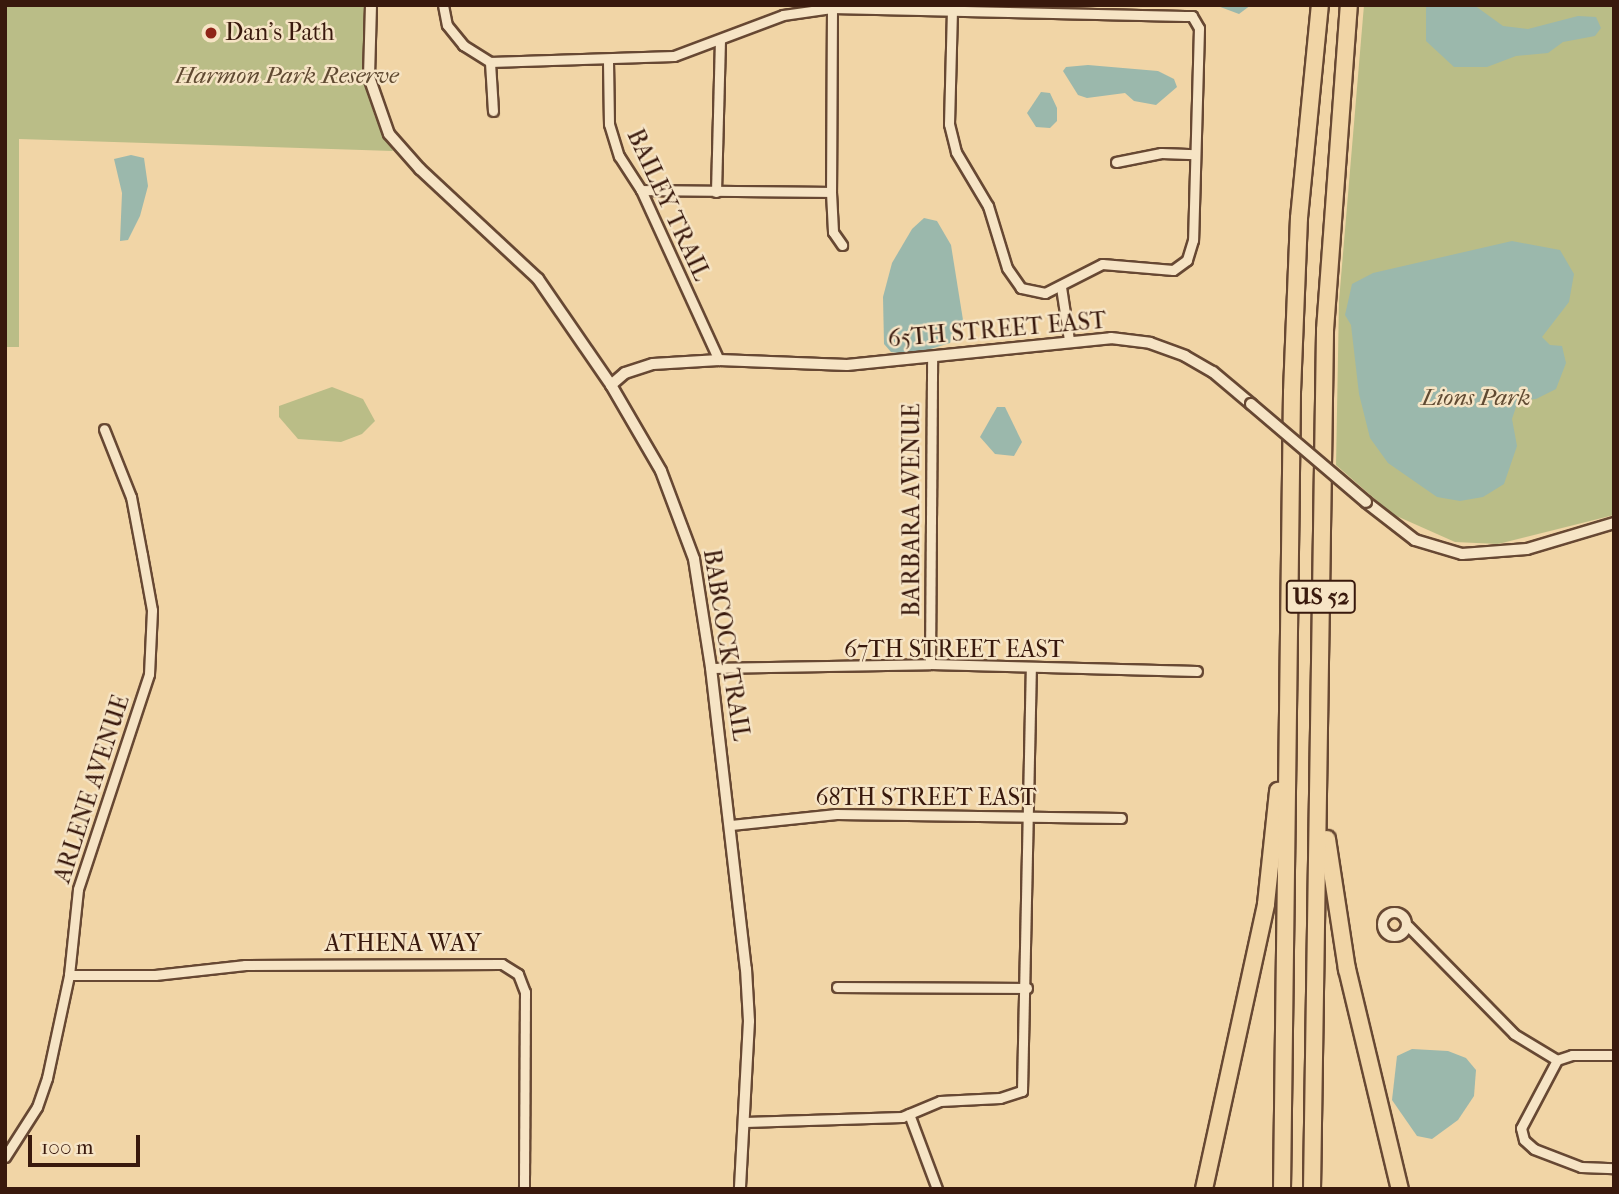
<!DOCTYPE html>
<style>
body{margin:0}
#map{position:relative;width:1619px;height:1194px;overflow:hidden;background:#f1d5a6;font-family:"IM FELL French Canon",serif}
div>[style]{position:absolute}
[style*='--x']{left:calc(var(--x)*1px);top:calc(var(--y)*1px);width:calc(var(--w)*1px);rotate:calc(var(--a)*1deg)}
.green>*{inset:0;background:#babd87}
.water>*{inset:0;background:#9bb8ac}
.roads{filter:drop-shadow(2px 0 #674833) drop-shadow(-2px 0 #674833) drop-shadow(0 2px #674833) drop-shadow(0 -2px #674833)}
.minor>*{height:9px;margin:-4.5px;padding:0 4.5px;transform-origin:4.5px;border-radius:4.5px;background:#f6e4c5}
.minor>.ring{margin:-4.5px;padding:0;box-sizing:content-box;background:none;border:9px solid #f6e4c5;border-radius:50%}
.tertiary>*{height:10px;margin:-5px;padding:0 5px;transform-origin:5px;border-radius:5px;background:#f6e4c5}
.motorway>*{height:16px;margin:-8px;padding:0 8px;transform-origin:8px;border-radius:8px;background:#f1d5a6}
.bridges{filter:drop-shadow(2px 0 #674833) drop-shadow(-2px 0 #674833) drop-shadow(0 2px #674833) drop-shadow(0 -2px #674833)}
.tertiary-bridge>*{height:10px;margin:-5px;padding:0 5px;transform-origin:5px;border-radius:5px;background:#f6e4c5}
.dots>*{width:19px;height:19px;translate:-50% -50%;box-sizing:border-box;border:4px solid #f6e4c5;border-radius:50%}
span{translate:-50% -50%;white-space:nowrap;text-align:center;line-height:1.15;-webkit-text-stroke:5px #f6e4c5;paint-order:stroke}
.shield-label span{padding:2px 5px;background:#f6e4c5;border:2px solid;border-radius:5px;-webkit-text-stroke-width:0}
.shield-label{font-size:23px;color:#39190d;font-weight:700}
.poi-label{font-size:24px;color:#39190d}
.left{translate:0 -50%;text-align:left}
.park-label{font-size:24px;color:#604a32;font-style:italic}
.street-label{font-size:24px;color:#39190d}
.frame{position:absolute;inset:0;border:7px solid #39190d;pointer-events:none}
.scale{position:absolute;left:28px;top:1135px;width:112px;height:32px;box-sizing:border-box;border:4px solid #39190d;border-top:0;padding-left:9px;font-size:21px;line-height:24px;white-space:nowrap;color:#39190d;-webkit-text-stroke:5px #f6e4c5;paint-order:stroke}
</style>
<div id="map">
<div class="green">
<i style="clip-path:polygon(5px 5px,364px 5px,363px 78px,375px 117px,393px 151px,19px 139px,19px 347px,5px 347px)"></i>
<i style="clip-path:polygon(1364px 5px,1614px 5px,1614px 515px,1498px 544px,1455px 542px,1392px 514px,1336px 465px,1339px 301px)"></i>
<i style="clip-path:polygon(332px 387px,363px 399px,375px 421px,362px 434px,341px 442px,298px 439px,279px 417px,279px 406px)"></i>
</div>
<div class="water">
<i style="clip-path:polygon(1215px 5px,1251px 5px,1239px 14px)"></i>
<i style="clip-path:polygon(1426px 5px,1474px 5px,1503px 26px,1528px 29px,1578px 16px,1596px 17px,1601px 28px,1595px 36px,1563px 42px,1548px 53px,1516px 56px,1487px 67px,1454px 67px,1426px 41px)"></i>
<i style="clip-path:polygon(1088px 65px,1158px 71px,1174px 79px,1177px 87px,1156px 105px,1134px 101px,1125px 93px,1087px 98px,1078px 95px,1063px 71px,1066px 67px)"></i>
<i style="clip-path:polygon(1041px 92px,1050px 93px,1057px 108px,1057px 121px,1050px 128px,1036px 127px,1027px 113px)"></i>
<i style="clip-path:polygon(131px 155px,144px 158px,148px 186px,140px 216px,128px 240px,120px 241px,122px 193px,114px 159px)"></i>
<i style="clip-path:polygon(924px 218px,937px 221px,951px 245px,963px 320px,950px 343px,911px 355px,891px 352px,884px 344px,883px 297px,892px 263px,912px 229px)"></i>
<i style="clip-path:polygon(1512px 241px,1560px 250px,1574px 274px,1569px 302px,1542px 337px,1550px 345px,1562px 346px,1566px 363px,1556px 389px,1536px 399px,1518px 401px,1512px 419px,1517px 446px,1504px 484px,1483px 497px,1460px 501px,1437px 497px,1388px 463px,1370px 438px,1359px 394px,1351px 325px,1345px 315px,1352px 284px,1373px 273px)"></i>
<i style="clip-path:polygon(997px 407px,1005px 407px,1022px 442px,1014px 456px,995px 454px,980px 437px)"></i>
<i style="clip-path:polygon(1412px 1049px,1448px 1051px,1466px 1058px,1476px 1070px,1474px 1096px,1458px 1120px,1432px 1139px,1417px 1136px,1392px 1100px,1397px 1056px)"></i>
</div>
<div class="roads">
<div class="minor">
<i style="--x:443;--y:5;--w:20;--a:79"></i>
<i style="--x:447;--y:25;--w:26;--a:51"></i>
<i style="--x:463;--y:45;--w:32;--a:32"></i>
<i style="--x:490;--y:62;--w:184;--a:-1.9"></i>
<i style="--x:674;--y:56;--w:116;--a:-20.6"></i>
<i style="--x:783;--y:15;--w:49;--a:-8.1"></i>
<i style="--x:832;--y:8;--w:353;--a:1.3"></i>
<i style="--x:1185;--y:16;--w:7;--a:0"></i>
<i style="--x:1192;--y:16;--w:14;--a:60"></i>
<i style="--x:1199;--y:28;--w:212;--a:91.6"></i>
<i style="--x:1193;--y:240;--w:21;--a:107"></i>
<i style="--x:1187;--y:260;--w:17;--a:144"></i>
<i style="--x:1173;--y:270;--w:71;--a:-175.2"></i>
<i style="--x:1102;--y:264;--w:64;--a:153"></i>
<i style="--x:1045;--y:293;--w:25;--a:-168"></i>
<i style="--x:1021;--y:288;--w:24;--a:-125"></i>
<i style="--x:1007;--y:268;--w:65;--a:-107"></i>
<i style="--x:988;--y:206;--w:63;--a:-120.7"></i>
<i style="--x:956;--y:152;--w:29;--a:-104"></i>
<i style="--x:949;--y:124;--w:113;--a:-88.5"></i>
<i style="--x:832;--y:8;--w:184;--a:90.3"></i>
<i style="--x:831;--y:192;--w:40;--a:87.1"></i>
<i style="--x:833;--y:232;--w:16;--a:55"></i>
<i style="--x:608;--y:61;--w:63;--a:89.1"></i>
<i style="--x:609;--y:124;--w:34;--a:73"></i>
<i style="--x:619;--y:156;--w:40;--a:57.1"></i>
<i style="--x:641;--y:190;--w:187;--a:65.4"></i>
<i style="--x:490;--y:62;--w:49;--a:86.5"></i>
<i style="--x:1116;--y:162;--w:46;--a:-11.3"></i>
<i style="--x:1161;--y:153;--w:34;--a:2"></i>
<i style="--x:641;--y:190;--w:190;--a:0.6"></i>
<i style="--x:716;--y:192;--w:150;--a:-88.5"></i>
<i style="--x:1061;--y:287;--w:54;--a:81.4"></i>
<i style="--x:930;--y:664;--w:307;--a:-89.6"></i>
<i style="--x:711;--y:668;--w:219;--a:-1"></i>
<i style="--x:930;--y:664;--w:267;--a:1.5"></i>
<i style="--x:731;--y:825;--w:106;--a:-6"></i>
<i style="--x:836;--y:814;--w:285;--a:0.8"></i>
<i class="ring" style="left:1382px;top:912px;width:15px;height:15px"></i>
<i style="--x:1408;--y:926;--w:151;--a:45.5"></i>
<i style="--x:1514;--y:1034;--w:50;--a:31.2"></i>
<i style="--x:69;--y:975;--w:86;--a:0"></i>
<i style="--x:155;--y:975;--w:91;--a:-6.3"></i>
<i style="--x:245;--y:965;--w:257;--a:-0.2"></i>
<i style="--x:502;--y:964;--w:19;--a:32"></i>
<i style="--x:518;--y:974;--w:19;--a:69"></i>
<i style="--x:525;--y:992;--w:197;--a:90.3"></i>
<i style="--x:837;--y:987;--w:190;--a:0.3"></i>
<i style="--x:1614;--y:1055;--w:42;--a:180"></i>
<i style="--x:1572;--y:1055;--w:16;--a:162"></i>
<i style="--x:1557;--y:1060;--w:77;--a:117.9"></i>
<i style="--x:1521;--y:1128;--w:12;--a:76"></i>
<i style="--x:1524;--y:1140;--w:13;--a:42"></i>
<i style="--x:1534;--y:1149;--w:50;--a:21"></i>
<i style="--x:1581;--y:1167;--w:33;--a:2"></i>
<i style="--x:909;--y:1114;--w:80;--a:69.5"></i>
<i style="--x:745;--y:1122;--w:157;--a:-1.8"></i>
<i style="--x:902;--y:1117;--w:41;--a:-22.8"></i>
<i style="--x:940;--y:1101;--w:60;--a:-2.9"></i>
<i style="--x:1000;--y:1098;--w:23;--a:-18"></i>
<i style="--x:1022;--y:1091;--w:424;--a:-88.8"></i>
<i style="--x:5;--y:1157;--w:59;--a:-57.4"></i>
<i style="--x:37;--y:1107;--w:31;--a:-71"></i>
<i style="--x:47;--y:1078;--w:105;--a:-77.9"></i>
<i style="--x:69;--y:975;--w:86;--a:-84"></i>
<i style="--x:78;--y:889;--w:226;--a:-71.7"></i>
<i style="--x:149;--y:674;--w:64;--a:-87.3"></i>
<i style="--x:152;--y:610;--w:56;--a:-100.3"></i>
<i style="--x:142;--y:555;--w:59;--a:-100.7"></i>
<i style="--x:131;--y:497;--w:73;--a:-111.7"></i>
</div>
<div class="tertiary">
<i style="--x:371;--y:5;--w:72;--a:91.6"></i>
<i style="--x:369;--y:77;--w:60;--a:70.7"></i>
<i style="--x:389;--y:134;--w:47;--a:48.5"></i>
<i style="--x:420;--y:169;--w:161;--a:43"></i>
<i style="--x:538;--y:279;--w:129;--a:55.4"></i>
<i style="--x:611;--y:385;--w:99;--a:59.8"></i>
<i style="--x:661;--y:471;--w:94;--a:69.4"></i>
<i style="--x:694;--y:559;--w:110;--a:81.1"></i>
<i style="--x:711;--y:668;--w:303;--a:83.4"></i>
<i style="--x:746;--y:969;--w:52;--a:86.7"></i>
<i style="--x:749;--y:1021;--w:168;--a:93.1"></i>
<i style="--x:611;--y:385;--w:18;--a:-41"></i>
<i style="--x:625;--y:373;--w:29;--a:-18"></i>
<i style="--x:653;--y:364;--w:66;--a:-3.5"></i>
<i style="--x:719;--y:360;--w:128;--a:2.2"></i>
<i style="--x:847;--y:365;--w:265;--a:-5.8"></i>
<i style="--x:1111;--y:338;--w:39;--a:7"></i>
<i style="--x:1150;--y:343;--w:37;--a:20"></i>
<i style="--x:1185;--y:356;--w:32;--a:30"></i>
<i style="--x:1213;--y:372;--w:50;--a:40.1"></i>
<i style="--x:1366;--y:502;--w:62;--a:37.8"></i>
<i style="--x:1415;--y:540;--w:49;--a:16.6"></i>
<i style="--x:1462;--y:554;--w:65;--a:-4.4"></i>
<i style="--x:1527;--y:549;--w:91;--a:-16.6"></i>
</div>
<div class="motorway">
<i style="--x:1327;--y:839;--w:132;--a:81.3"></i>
<i style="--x:1347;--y:969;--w:226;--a:76.5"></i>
<i style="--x:1204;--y:1189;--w:292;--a:-77.7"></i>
<i style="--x:1266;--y:904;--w:114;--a:-83.9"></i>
<i style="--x:1282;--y:1189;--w:797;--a:-89.28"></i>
<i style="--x:1292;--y:392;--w:174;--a:-87.7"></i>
<i style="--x:1299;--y:218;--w:214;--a:-84.4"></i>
<i style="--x:1312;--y:1189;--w:859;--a:-89.13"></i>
<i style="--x:1325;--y:330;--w:326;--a:-85.8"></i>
</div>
</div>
<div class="bridges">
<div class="tertiary-bridge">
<i style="--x:1251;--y:404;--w:151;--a:40.4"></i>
</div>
</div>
<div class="dots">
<i style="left:211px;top:33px;background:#8f2418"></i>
</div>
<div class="shield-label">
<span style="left:1321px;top:597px">US 52</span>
</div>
<div class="poi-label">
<span class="left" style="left:225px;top:33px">Dan's Path</span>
</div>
<div class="park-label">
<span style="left:287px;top:76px">Harmon Park Reserve</span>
<span style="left:1476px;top:398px">Lions Park</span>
</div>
<div class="street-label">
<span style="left:668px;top:205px;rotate:65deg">BAILEY TRAIL</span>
<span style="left:997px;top:330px;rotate:-5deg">65TH STREET EAST</span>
<span style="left:912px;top:510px;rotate:-90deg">BARBARA AVENUE</span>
<span style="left:726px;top:645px;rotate:81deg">BABCOCK TRAIL</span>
<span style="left:954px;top:650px">67TH STREET EAST</span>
<span style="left:92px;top:789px;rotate:-72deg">ARLENE AVENUE</span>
<span style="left:926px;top:798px">68TH STREET EAST</span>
<span style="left:403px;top:944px">ATHENA WAY</span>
</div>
<div class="frame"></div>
<div class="scale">100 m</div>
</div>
